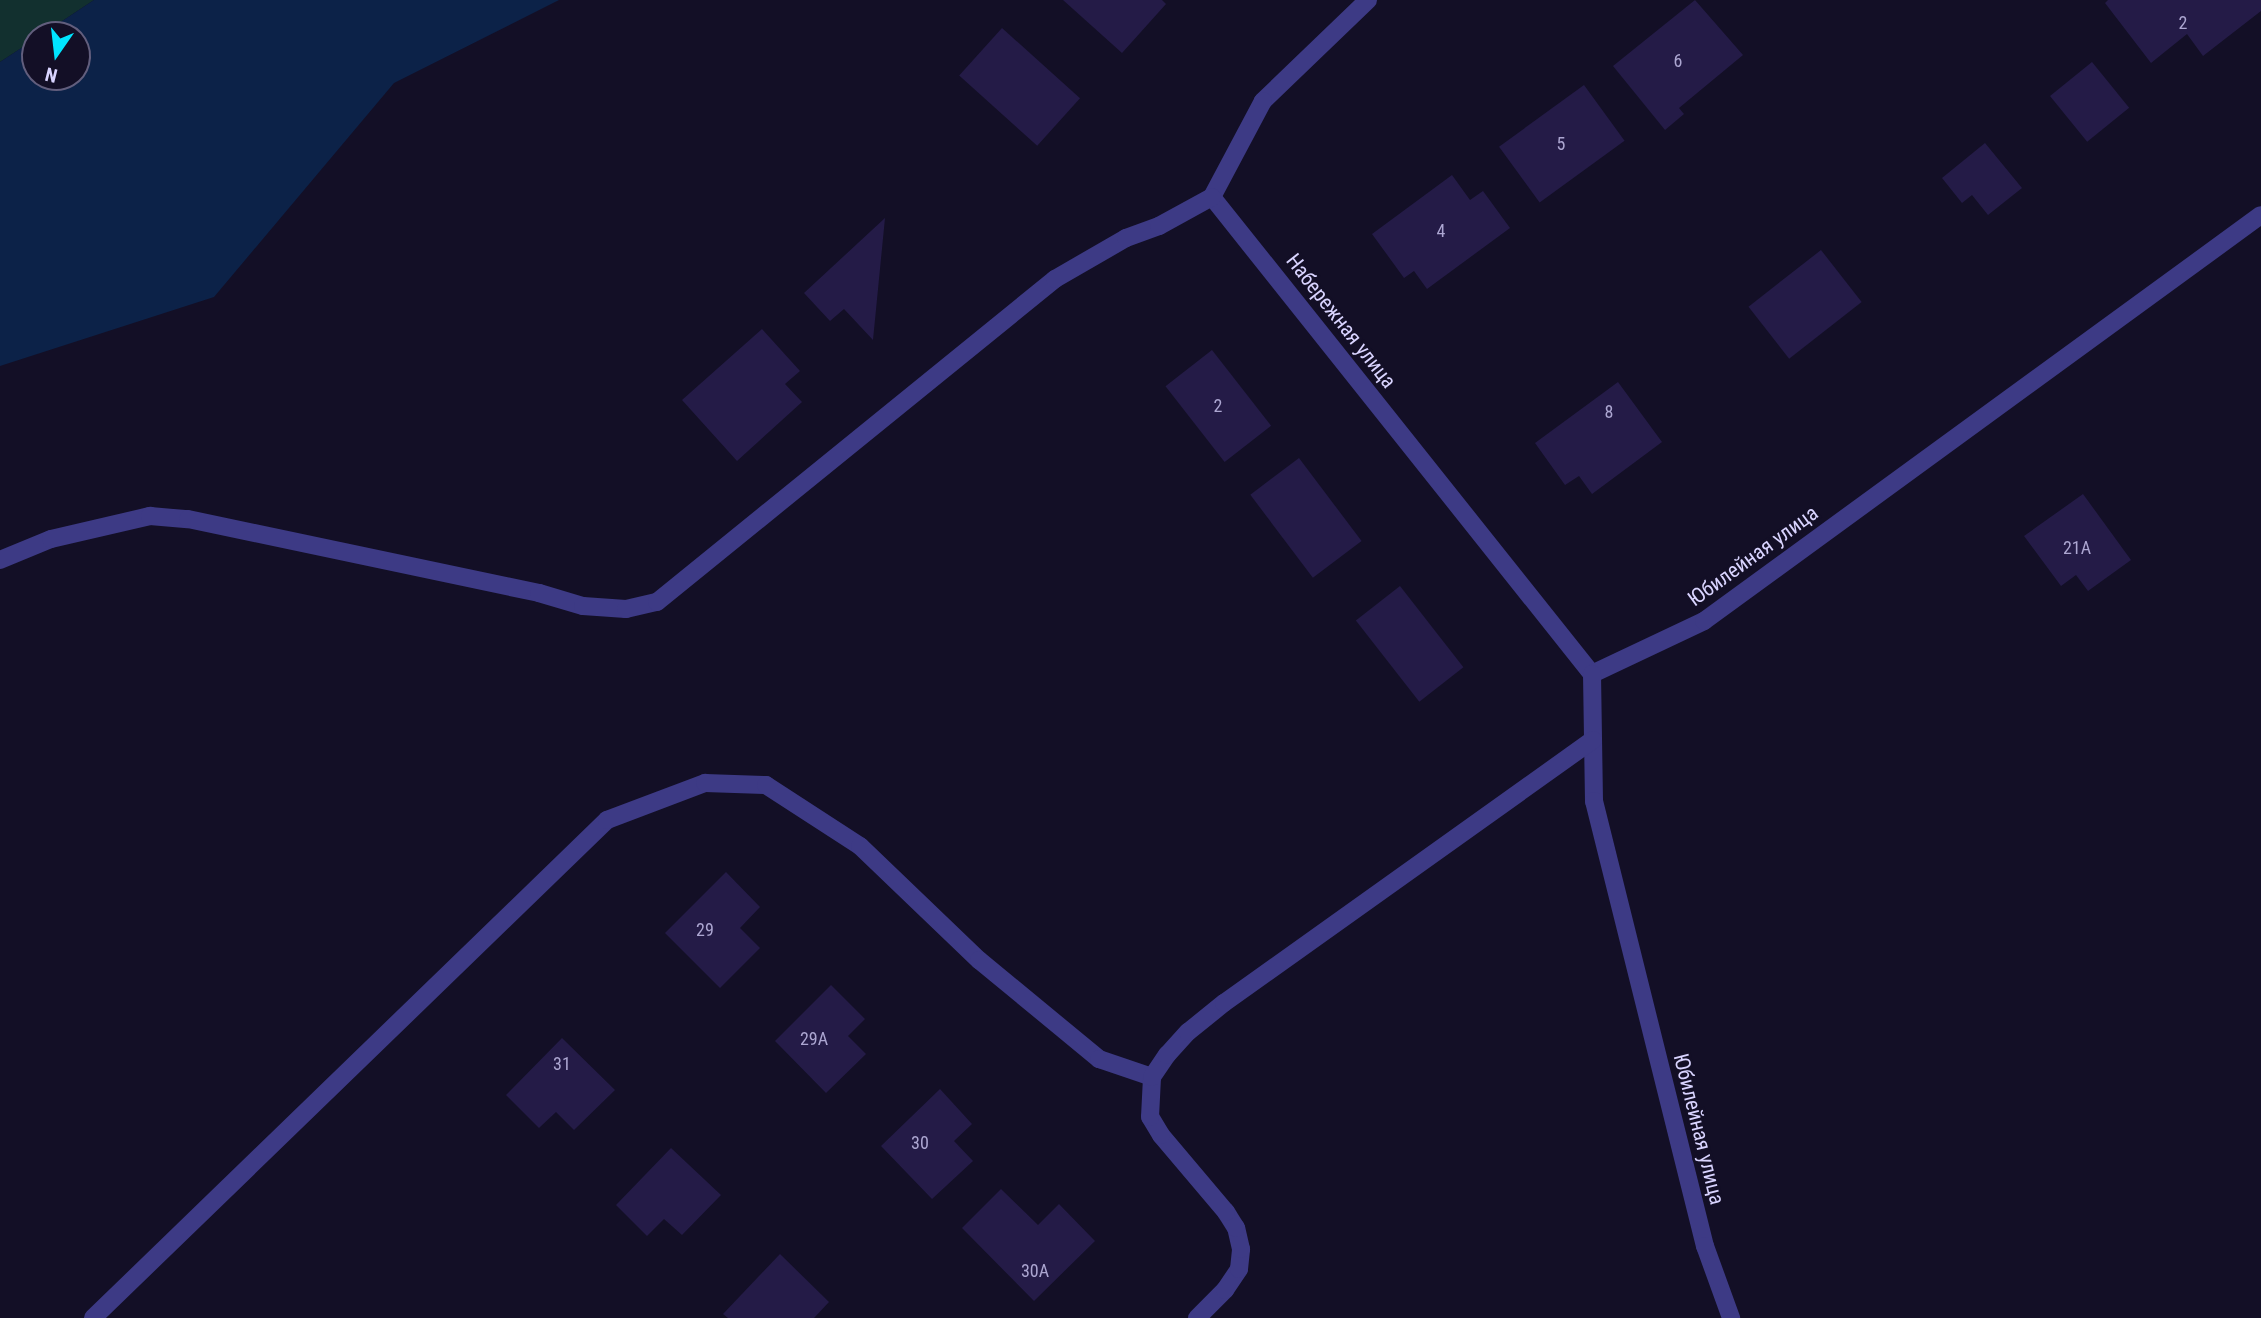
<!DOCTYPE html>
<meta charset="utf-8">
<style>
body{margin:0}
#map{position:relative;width:2261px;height:1318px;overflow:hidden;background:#130f26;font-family:"Roboto Condensed",sans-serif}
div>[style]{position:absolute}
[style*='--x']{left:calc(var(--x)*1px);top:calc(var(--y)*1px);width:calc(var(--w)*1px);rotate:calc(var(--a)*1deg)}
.green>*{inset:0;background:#12302f}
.water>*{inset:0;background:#0c2248}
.building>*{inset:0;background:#241b47;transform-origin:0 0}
.minor>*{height:18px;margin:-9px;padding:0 9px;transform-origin:9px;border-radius:9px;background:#3d3a85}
span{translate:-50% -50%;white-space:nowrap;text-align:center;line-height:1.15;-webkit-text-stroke:5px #130f26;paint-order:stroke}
.number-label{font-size:18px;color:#aca6d1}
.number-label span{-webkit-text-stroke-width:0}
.street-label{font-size:21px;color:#d9d4ff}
.north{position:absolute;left:21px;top:21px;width:70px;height:70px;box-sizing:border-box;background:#130f26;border:2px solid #625e7d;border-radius:50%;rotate:194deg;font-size:19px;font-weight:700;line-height:28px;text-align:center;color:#d9d4ff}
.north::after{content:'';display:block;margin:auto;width:24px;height:32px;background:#00e5ff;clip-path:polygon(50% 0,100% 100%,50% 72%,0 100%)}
</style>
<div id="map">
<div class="green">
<i style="clip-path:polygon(0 0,94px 0,41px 35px,35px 35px,35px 39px,0 62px)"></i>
</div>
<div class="water">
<i style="clip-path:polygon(94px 0,559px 0,394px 83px,214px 297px,0 366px,0 62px,35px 39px,35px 77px,77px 77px,77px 35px,41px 35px)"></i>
</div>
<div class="building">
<i style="clip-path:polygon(1063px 0,1162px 0,1166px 4px,1122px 53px)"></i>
<i style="clip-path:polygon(1695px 0,1743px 55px,1679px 108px,1684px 114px,1665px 130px,1613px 66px)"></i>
<i style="clip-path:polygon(2108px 0,2261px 0,2261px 11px,2203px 56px,2187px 34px,2151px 63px,2105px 3px)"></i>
<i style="left:1002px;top:28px;width:105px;height:64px;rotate:42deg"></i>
<i style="left:2092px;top:62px;width:59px;height:54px;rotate:51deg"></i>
<i style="left:1584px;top:85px;width:69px;height:105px;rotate:54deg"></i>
<i style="clip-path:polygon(1985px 143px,2022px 188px,1988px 215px,1972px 195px,1962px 203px,1942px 178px)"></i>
<i style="clip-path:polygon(1452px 175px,1470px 200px,1483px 191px,1510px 228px,1427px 289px,1414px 271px,1404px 278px,1372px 234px)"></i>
<i style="clip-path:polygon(885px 218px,873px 340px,844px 309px,830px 321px,804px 293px)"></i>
<i style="left:1821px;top:250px;width:66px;height:92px;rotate:52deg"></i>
<i style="clip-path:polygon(762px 329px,800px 371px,785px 384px,802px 402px,737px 461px,682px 400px)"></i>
<i style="left:1212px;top:350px;width:96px;height:59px;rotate:52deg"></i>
<i style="clip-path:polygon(1618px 382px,1662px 442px,1592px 494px,1579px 476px,1565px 485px,1535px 443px)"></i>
<i style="left:1299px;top:458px;width:104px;height:61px;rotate:53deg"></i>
<i style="clip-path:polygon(2083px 494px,2131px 560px,2088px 591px,2076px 575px,2061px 586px,2024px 536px)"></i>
<i style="left:1400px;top:586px;width:103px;height:56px;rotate:52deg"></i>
<i style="clip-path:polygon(726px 872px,760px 907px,740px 928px,760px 948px,720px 988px,665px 933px)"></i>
<i style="clip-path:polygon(831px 985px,865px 1019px,848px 1036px,866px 1054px,826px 1093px,775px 1041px)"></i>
<i style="clip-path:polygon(562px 1038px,615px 1090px,574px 1130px,556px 1112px,539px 1128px,506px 1095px)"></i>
<i style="clip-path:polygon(940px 1089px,972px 1124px,954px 1141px,973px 1161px,932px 1199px,881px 1146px)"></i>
<i style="clip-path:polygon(671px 1148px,721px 1195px,682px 1235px,664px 1219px,647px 1236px,616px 1205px)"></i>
<i style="clip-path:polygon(1001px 1189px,1038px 1225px,1059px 1204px,1095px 1241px,1034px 1301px,962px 1228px)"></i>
<i style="clip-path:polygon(780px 1254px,829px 1302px,814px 1318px,728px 1318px,723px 1314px)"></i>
</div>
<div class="minor">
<i style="--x:1368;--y:0;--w:146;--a:136.1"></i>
<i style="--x:1263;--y:101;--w:109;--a:118"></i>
<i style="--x:1212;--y:197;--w:610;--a:51.46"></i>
<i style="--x:0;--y:560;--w:55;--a:-22.4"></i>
<i style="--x:51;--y:539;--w:102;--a:-13.1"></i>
<i style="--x:150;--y:516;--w:38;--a:5"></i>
<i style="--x:188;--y:519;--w:359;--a:11.9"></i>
<i style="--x:539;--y:593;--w:46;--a:16.5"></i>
<i style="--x:583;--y:606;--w:43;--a:4"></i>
<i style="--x:626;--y:609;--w:32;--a:-13"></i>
<i style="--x:657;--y:602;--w:513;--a:-39.06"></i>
<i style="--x:1055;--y:279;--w:82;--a:-30"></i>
<i style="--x:1126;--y:238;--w:35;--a:-20"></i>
<i style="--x:1159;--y:226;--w:60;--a:-28.7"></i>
<i style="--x:1592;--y:674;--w:124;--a:-25.3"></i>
<i style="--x:1704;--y:621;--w:689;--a:-36.09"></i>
<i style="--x:1592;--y:674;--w:127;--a:89.1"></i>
<i style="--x:1594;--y:801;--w:459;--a:76"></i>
<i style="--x:1705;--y:1246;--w:77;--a:70.1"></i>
<i style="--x:93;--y:1318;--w:716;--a:-44.09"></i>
<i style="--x:607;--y:820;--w:105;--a:-20.7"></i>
<i style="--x:705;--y:783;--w:61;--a:1.9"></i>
<i style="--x:766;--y:785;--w:112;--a:33"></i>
<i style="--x:860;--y:846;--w:165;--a:43.8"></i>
<i style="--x:979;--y:960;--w:156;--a:39.5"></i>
<i style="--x:1099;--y:1059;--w:56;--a:18.8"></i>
<i style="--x:1197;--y:1318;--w:40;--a:-45"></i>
<i style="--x:1225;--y:1290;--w:25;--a:-56"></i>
<i style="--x:1239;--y:1269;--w:20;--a:-84"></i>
<i style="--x:1241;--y:1249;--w:22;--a:-103"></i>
<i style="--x:1236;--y:1228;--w:19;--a:-122"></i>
<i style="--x:1226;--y:1212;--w:101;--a:-130.2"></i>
<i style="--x:1161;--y:1135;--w:21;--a:-121"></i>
<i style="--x:1150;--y:1117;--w:40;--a:-87.1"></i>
<i style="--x:1152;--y:1077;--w:27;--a:-56"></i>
<i style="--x:1167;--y:1055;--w:31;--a:-48"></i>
<i style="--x:1188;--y:1032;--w:46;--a:-38.9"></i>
<i style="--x:1224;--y:1003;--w:453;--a:-35.5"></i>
</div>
<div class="number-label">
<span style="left:2183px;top:23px">2</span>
<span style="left:1678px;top:61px">6</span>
<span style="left:1561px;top:144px">5</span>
<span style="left:1441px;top:231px">4</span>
<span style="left:1218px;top:406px">2</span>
<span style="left:1609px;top:412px">8</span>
<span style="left:2077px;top:548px">21А</span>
<span style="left:705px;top:930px">29</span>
<span style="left:814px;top:1039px">29А</span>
<span style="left:562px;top:1064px">31</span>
<span style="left:920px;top:1143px">30</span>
<span style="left:1035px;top:1271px">30А</span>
</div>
<div class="street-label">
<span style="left:1341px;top:321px;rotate:52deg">Набережная улица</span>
<span style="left:1753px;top:556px;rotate:-36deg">Юбилейная улица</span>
<span style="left:1699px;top:1129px;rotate:76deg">Юбилейная улица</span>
</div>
<div class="north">N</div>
</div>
